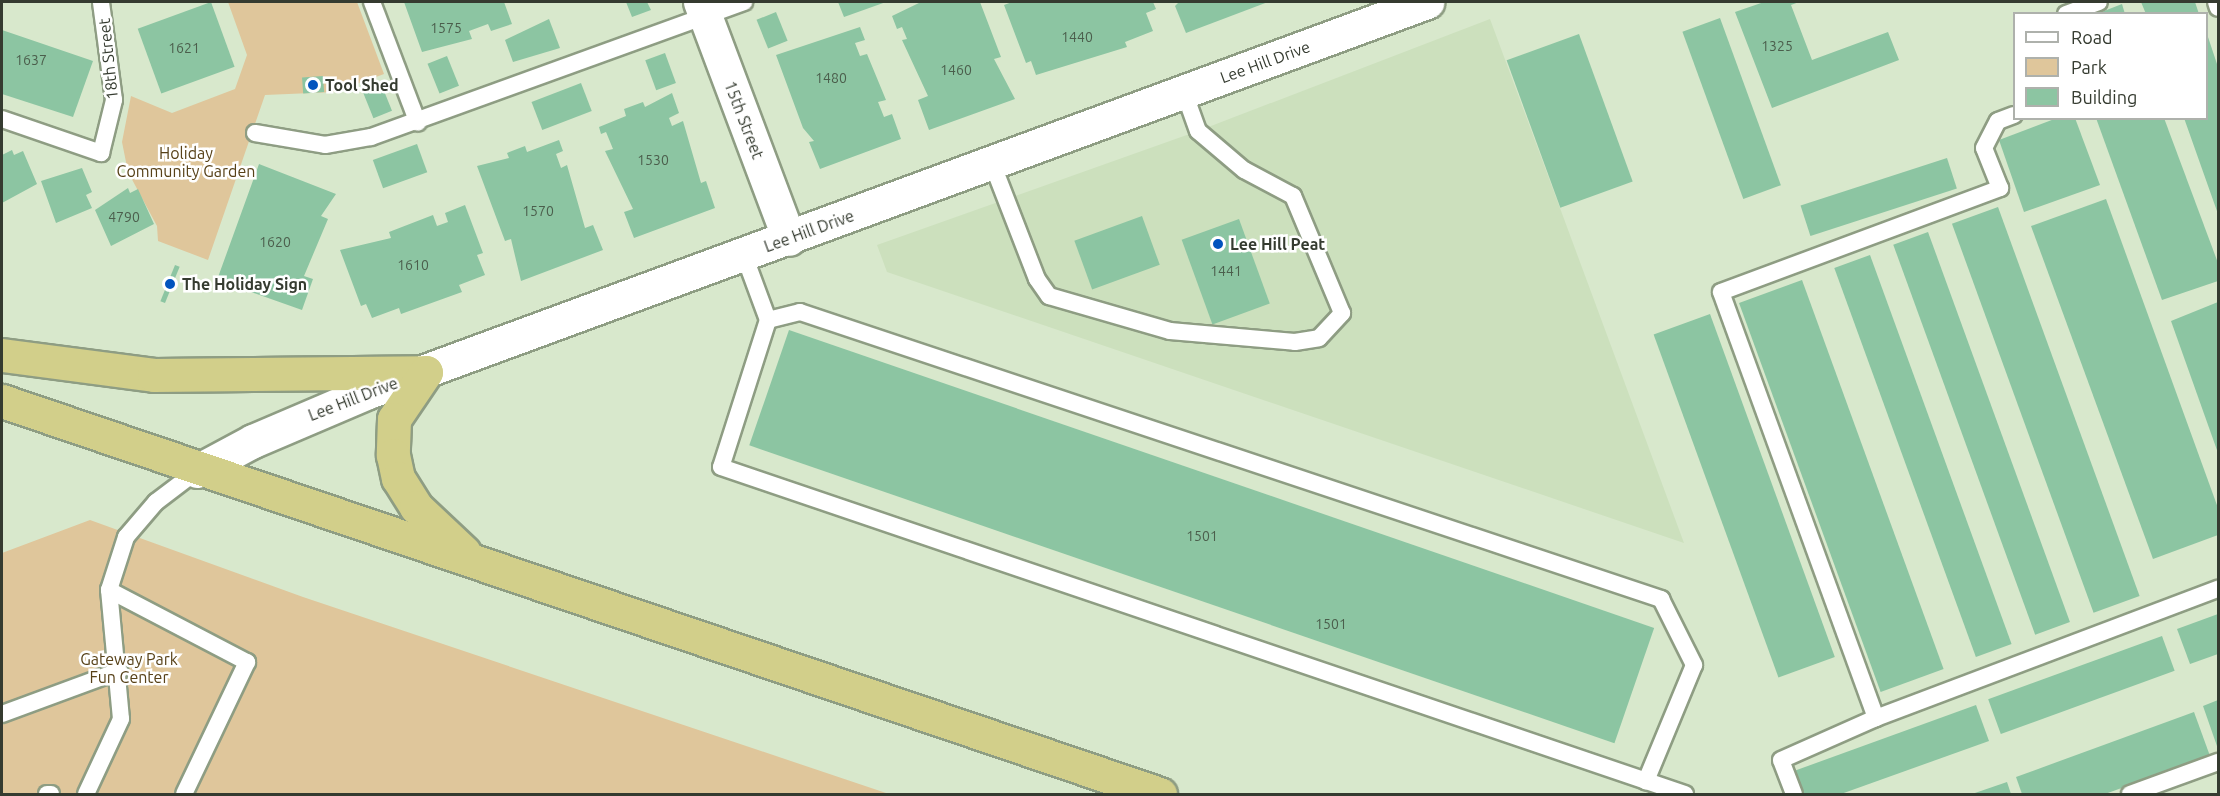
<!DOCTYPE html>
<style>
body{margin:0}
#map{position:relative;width:2220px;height:796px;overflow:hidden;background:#d8e8cc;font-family:Ubuntu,sans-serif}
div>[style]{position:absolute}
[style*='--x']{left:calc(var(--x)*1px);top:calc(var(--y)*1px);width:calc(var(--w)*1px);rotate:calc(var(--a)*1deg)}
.built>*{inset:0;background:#cce0bd}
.green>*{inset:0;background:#dfc69b}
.building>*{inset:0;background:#8cc5a2;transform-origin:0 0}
.roads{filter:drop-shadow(2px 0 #8e9d83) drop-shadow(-2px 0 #8e9d83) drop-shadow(0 2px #8e9d83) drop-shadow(0 -2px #8e9d83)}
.service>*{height:16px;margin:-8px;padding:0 8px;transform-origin:8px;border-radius:8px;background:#fff}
.minor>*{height:33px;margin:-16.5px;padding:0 16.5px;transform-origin:16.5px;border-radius:16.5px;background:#fff}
.tertiary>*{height:33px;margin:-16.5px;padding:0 16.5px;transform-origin:16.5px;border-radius:16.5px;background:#fff}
.trunk>*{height:33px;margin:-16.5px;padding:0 16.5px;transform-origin:16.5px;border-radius:16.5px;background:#d2cf8a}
.dots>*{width:16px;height:16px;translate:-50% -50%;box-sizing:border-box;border:3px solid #fff;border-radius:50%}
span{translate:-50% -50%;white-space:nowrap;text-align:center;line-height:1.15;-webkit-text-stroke:5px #fff;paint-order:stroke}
.number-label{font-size:14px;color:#4b5e4c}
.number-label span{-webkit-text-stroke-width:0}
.street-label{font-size:16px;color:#353b30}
.poi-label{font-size:16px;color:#353b30;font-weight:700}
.left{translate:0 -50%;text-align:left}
.park-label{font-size:16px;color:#574118}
.frame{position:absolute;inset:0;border:3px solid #353b30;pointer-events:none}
.legend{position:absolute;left:2013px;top:12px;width:195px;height:108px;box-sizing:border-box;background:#fff;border:2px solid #aeb1ac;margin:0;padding:8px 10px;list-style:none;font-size:18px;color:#353b30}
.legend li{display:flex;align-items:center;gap:12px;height:30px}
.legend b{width:30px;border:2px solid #aeb1ac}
</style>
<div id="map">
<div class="built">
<i style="clip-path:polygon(1490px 19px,1684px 543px,887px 272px,877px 245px,1198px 131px)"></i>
</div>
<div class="green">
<i style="clip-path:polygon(228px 2px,357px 2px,384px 74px,335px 92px,265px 95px,208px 260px,158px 241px,157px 226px,128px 172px,122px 142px,131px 96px,172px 113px,235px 89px,247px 55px)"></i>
<i style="clip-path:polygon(90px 520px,303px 597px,889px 794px,2px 794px,2px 553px)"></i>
</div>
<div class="building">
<i style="left:211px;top:2px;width:69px;height:78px;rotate:70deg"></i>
<i style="clip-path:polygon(404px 2px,504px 2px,512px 24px,491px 31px,488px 24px,469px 31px,472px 39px,422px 52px)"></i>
<i style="clip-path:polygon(626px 2px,647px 2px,651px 10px,632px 17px)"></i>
<i style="clip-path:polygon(838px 2px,886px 2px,844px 17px)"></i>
<i style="clip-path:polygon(921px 2px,980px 2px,1001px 57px,994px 59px,1015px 99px,929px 130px,918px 100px,928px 96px,902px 40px,907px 39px,902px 27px,897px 29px,892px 16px)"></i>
<i style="clip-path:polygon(1012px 2px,1153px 2px,1156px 9px,1146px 13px,1153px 31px,1125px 42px,1127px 47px,1036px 75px,1031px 61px,1026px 63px,1004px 5px)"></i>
<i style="clip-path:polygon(1179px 2px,1268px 2px,1186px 33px,1175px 6px)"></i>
<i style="clip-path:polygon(1764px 2px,1799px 2px,1791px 5px,1812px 60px,1888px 32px,1899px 60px,1772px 108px,1735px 12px)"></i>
<i style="clip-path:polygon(2141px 2px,2195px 2px,2199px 14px,2146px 14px)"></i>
<i style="clip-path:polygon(2122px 4px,2125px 14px,2099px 14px,2099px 13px)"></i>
<i style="left:776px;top:12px;width:31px;height:21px;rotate:68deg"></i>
<i style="left:1720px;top:18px;width:178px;height:40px;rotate:70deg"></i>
<i style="clip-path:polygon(549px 19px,560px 48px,513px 62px,505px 40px)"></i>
<i style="clip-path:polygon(860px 27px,865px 40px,855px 43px,860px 56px,867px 54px,886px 100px,878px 102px,884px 117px,892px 114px,901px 139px,820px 169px,809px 142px,814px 141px,803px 128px,776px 55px)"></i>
<i style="clip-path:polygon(2px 30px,93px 61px,73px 117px,2px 94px)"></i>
<i style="left:1579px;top:34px;width:157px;height:77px;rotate:70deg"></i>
<i style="clip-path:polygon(2207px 34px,2218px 67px,2218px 214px,2184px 118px,2206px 118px)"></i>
<i style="left:665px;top:53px;width:32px;height:21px;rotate:70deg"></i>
<i style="left:447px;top:56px;width:32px;height:21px;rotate:68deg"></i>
<i style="left:323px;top:76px;width:16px;height:21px;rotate:86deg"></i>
<i style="left:380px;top:81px;width:32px;height:20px;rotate:68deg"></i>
<i style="left:581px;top:83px;width:30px;height:53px;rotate:69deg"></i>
<i style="clip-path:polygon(672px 93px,679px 113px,669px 118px,672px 126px,683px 121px,701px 183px,706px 181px,715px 208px,634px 238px,624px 212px,633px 209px,605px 151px,613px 149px,606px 132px,601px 134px,599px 127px,626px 116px,624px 109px,643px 102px,645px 107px)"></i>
<i style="clip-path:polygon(2057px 118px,2075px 118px,2100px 185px,2024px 212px,1999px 140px)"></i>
<i style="clip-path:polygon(2096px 118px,2164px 118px,2218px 263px,2218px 281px,2162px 300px)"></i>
<i style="clip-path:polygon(559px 140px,563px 151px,556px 154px,561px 168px,567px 165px,585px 228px,593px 225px,603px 250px,521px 281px,511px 239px,505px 241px,477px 166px,509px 158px,507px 153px,525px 146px,527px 152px)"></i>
<i style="left:417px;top:144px;width:30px;height:47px;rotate:70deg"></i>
<i style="clip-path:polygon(12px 150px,14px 155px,23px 151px,37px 184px,2px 203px,2px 155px)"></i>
<i style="left:1947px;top:158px;width:32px;height:154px;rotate:72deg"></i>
<i style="clip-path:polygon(259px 164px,336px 194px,321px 216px,328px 219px,304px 276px,313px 279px,302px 310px,217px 280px)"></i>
<i style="clip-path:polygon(82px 168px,92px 192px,86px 195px,92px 208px,56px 223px,41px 181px)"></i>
<i style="clip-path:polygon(128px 188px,130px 193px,138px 189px,154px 224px,111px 246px,95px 210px)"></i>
<i style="clip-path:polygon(2106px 199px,2218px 508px,2218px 535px,2153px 559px,2031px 226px)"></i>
<i style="clip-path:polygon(465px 205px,483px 253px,477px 255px,485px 275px,459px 285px,462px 292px,401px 314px,399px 308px,372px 318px,366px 304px,361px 306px,340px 250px,391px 238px,389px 232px,433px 215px,437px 226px,448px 222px,445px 213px)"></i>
<i style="left:1998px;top:207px;width:414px;height:49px;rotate:70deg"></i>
<i style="left:1142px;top:216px;width:52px;height:72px;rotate:70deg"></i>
<i style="left:1239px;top:219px;width:90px;height:61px;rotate:70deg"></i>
<i style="left:1928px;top:232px;width:415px;height:37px;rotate:70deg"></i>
<i style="left:1870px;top:255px;width:414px;height:38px;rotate:70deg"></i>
<i style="left:175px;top:265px;width:5px;height:39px;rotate:22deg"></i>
<i style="left:1802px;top:280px;width:414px;height:67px;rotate:70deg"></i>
<i style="clip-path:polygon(2218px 302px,2218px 453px,2171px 321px)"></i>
<i style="left:1710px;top:314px;width:365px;height:60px;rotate:70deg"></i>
<i style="left:789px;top:330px;width:915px;height:122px;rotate:19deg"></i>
<i style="clip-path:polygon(2218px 614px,2218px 654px,2190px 664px,2177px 629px)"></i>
<i style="left:2162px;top:636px;width:37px;height:185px;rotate:70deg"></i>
<i style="clip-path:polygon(2218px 700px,2218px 749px,2203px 706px)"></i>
<i style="clip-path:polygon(1976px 705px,1989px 741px,1841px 794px,1802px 794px,1794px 771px)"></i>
<i style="clip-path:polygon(2194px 712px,2210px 756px,2105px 794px,2022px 794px,2016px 777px)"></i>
<i style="clip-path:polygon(2007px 782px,2011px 794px,1972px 794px)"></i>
</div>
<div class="roads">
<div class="service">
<i style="--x:372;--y:2;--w:129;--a:69.2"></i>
<i style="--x:2216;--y:2;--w:6;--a:72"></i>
<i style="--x:2066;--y:14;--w:35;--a:-20"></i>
<i style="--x:2;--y:119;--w:105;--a:19"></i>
<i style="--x:101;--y:153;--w:55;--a:-76.2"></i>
<i style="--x:114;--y:100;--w:99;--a:-97.6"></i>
<i style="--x:255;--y:133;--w:71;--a:9.7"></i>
<i style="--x:325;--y:145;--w:47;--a:-9.9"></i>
<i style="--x:371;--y:137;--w:397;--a:-19.9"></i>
<i style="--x:992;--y:163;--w:124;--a:68.8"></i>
<i style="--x:1037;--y:279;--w:21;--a:55"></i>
<i style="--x:1049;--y:296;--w:126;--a:16.1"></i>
<i style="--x:1170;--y:331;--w:125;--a:5"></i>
<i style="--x:1295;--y:342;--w:24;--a:-9"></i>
<i style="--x:1319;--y:338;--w:34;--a:-47"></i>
<i style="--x:1342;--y:313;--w:127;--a:-112.7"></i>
<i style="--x:1293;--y:196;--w:55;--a:-152"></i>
<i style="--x:1244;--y:170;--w:60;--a:-139.7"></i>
<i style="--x:1198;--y:131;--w:41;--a:-109.7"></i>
<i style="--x:744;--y:255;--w:69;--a:69.7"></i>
<i style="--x:768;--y:320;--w:154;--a:107.7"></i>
<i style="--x:721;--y:467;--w:1018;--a:18.74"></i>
<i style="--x:768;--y:320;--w:33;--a:-14"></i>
<i style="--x:800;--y:312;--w:908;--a:18.43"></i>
<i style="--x:1661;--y:599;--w:74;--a:63.4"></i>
<i style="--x:1694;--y:665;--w:126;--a:112.5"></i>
<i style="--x:109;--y:590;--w:156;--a:27.6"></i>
<i style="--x:247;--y:662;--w:146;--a:115.5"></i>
<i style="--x:2;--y:714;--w:125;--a:-20.2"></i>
<i style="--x:1876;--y:718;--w:453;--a:-110"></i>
<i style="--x:1721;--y:292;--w:298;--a:-20.4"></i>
<i style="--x:2000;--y:188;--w:43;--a:-111.8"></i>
<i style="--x:1984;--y:148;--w:30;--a:-63"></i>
<i style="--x:1998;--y:121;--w:17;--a:-21"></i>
<i style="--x:47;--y:794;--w:4;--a:0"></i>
<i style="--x:86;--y:794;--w:83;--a:-65"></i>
<i style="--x:121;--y:719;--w:130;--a:-95.3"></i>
<i style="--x:109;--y:590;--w:56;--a:-72.2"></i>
<i style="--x:126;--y:537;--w:46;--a:-49.4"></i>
<i style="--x:156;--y:502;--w:51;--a:-37.1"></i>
<i style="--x:1794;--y:794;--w:36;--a:-111"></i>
<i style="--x:1781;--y:760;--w:104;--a:-23.9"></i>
<i style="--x:1876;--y:718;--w:366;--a:-20.7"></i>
<i style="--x:2130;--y:794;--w:94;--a:-20"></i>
</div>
<div class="minor">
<i style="--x:700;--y:2;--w:253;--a:69.4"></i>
</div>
<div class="tertiary">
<i style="--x:197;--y:471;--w:64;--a:-28.2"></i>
<i style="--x:253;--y:441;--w:125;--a:-23.1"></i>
<i style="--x:368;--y:392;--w:1129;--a:-20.22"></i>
</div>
<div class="trunk">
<i style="--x:2;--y:355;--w:153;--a:7.5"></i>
<i style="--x:154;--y:375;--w:272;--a:-0.6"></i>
<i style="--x:426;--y:372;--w:57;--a:124.2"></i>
<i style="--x:394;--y:419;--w:36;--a:92"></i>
<i style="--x:393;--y:455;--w:24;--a:78"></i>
<i style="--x:398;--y:478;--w:34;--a:58"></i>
<i style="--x:416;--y:507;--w:66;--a:43.2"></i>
<i style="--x:2;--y:401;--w:1223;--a:18.75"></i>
</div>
</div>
<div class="dots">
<i style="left:313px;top:85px;background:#0254be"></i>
<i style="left:1218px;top:244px;background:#0254be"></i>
<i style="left:170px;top:284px;background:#0254be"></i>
</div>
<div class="number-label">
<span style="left:446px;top:28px">1575</span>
<span style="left:1077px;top:37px">1440</span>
<span style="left:1777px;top:46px">1325</span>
<span style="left:184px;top:48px">1621</span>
<span style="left:31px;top:60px">1637</span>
<span style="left:956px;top:70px">1460</span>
<span style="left:831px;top:78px">1480</span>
<span style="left:653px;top:160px">1530</span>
<span style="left:538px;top:211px">1570</span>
<span style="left:124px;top:217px">4790</span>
<span style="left:275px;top:242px">1620</span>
<span style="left:413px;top:265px">1610</span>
<span style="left:1226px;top:271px">1441</span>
<span style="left:1202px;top:536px">1501</span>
<span style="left:1331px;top:624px">1501</span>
</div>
<div class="street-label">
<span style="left:108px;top:59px;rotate:-96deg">18th Street</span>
<span style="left:1265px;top:62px;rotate:-20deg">Lee Hill Drive</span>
<span style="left:744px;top:120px;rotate:69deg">15th Street</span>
<span style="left:809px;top:231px;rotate:-20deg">Lee Hill Drive</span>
<span style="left:353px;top:399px;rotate:-21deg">Lee Hill Drive</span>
</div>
<div class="poi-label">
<span class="left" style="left:325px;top:85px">Tool Shed</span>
<span class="left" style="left:1230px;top:244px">Lee Hill Peat</span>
<span class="left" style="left:182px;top:284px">The Holiday Sign</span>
</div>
<div class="park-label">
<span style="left:186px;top:162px">Holiday<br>Community Garden</span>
<span style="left:129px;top:668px">Gateway Park<br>Fun Center</span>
</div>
<div class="frame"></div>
<ul class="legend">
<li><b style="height:8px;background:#fff"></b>Road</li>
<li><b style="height:16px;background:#dfc69b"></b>Park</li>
<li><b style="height:16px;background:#8cc5a2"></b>Building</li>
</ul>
</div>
